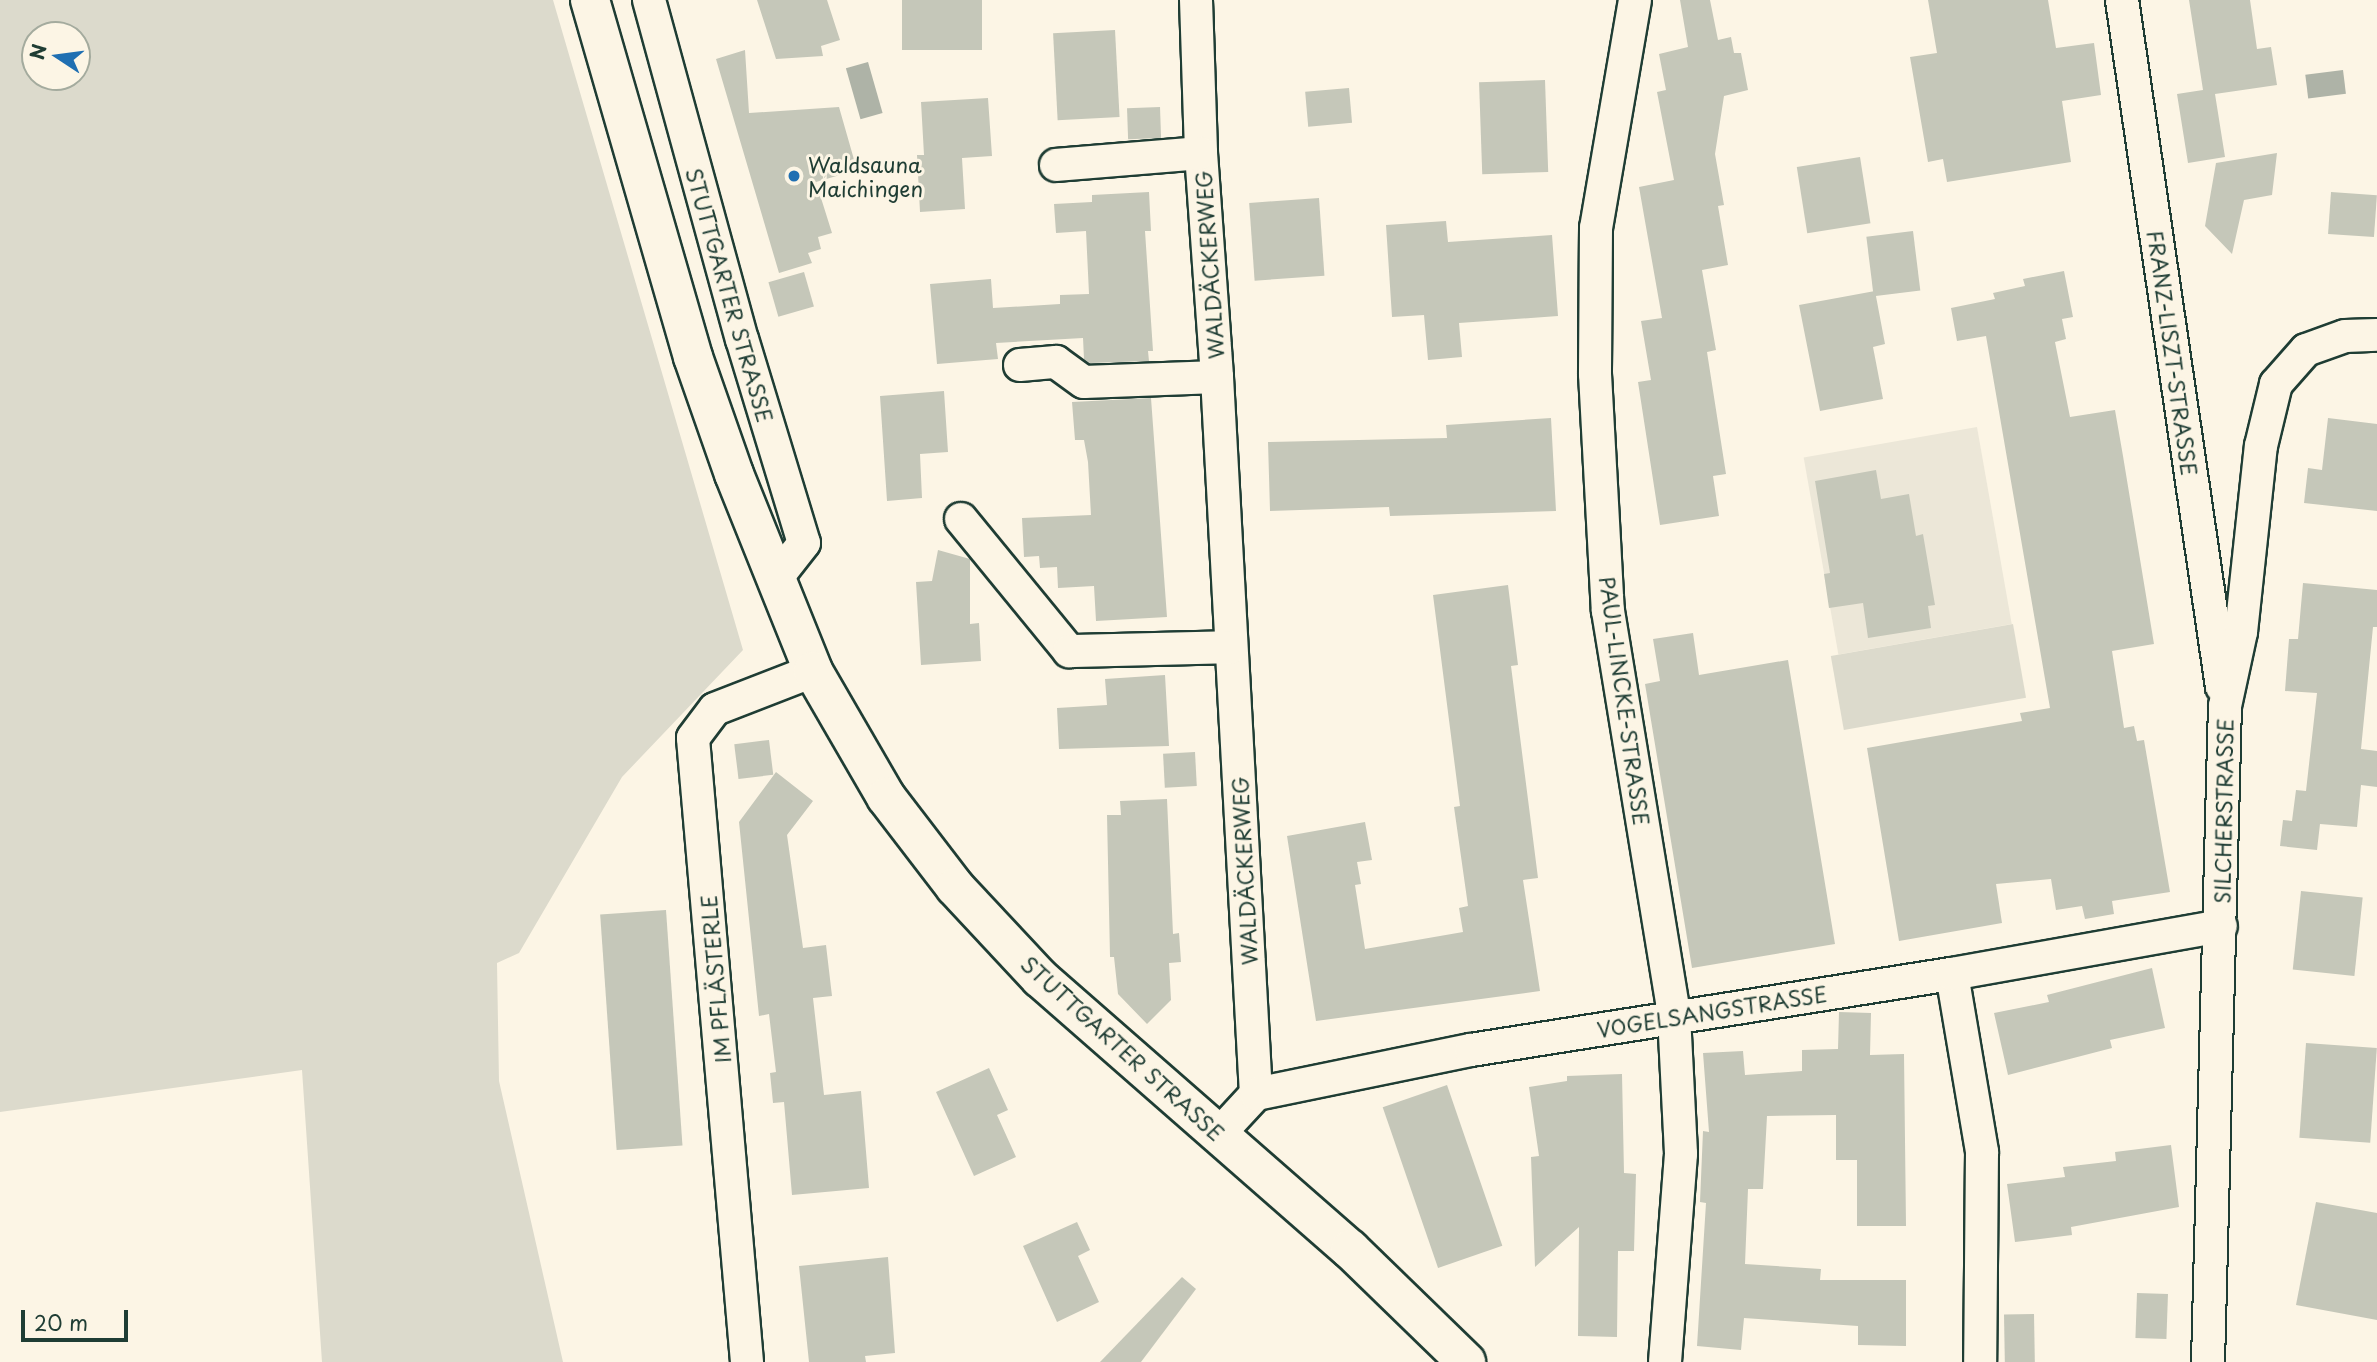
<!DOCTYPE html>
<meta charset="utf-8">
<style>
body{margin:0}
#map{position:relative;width:2377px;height:1362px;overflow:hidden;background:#fcf5e5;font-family:"Playpen Sans",sans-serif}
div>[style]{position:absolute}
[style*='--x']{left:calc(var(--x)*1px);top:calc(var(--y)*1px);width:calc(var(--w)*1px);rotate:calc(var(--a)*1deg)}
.built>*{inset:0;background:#ece7d8;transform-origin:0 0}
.green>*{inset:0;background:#dcdacc;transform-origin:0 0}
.water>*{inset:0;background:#aeb3a7;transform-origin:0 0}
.building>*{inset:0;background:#c5c7b9;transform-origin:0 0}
.roads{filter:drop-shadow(2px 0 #1f3d34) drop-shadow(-2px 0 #1f3d34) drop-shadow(0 2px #1f3d34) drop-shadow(0 -2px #1f3d34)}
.minor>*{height:32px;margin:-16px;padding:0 16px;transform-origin:16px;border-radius:16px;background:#fcf5e5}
.secondary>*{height:38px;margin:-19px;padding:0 19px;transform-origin:19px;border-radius:19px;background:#fcf5e5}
.dots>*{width:19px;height:19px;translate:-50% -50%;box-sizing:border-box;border:4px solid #fcf5e5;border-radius:50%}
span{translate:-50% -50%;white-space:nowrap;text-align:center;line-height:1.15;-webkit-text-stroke:6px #fcf5e5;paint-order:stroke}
.poi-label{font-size:21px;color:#1f3d34}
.left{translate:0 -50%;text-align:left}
.street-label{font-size:21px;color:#1f3d34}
.north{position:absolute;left:21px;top:21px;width:70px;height:70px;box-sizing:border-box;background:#fcf5e5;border:2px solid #a4ab9e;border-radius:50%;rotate:283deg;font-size:19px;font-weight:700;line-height:28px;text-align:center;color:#1f3d34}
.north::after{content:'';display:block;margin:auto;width:24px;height:32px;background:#1f6fb2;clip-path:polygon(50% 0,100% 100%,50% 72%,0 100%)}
.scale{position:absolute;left:21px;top:1310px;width:107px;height:32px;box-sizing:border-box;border:4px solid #1f3d34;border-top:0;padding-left:9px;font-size:21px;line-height:24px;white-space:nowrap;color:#1f3d34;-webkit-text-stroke:5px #fcf5e5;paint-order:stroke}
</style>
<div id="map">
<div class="built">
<i style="left:1977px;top:427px;width:200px;height:176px;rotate:80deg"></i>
</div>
<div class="green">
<i style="clip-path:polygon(evenodd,0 0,553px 0,743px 650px,622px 777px,519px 953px,497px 963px,499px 1081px,563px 1362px,322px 1362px,302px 1070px,0 1112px,0 0,77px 35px,77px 77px,35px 77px,35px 35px,77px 35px)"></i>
<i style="left:2013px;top:624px;width:75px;height:185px;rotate:80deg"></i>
</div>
<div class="water">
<i style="left:868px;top:62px;width:53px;height:23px;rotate:74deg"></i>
<i style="left:2343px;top:70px;width:24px;height:38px;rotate:83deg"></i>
</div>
<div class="building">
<i style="clip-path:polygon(757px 0,827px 0,840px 40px,821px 46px,823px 56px,776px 59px)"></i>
<i style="left:902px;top:0;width:80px;height:50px"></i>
<i style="clip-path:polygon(1680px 0,1710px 0,1718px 40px,1731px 37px,1734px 53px,1741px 53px,1748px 90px,1724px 96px,1715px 154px,1724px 205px,1718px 206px,1728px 265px,1702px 270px,1716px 350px,1707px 352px,1726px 474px,1713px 476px,1719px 516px,1660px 525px,1638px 382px,1651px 380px,1641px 321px,1662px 318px,1639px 187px,1674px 180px,1657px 92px,1666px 90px,1659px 54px,1688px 47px)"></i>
<i style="clip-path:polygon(1928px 0,2048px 0,2056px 48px,2094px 43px,2101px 95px,2062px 101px,2071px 162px,1947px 182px,1943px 159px,1928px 162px,1910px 57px,1937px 53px)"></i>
<i style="clip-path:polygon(2189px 0,2250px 0,2257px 49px,2271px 47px,2277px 85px,2215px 94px,2225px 157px,2188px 163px,2177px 94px,2203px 90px)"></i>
<i style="left:1115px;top:30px;width:87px;height:62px;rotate:87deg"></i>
<i style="clip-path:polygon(745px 50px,749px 113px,839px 107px,857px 170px,816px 182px,832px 233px,818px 237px,821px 249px,808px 253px,812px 263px,779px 273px,716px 59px)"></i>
<i style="left:1545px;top:80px;width:92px;height:66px;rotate:88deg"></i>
<i style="left:1349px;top:88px;width:35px;height:44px;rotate:85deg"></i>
<i style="clip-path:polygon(988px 98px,992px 156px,962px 158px,965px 209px,920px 212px,917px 155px,924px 155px,921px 102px)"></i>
<i style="left:1160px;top:107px;width:31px;height:33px;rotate:88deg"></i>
<i style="clip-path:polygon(2277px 153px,2272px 195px,2244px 200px,2232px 254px,2205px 226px,2216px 163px)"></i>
<i style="left:1860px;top:157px;width:67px;height:64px;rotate:81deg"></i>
<i style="clip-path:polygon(1149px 192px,1151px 231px,1145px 231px,1153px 351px,1148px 351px,1149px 361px,1090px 363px,1084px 359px,1083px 338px,996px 343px,998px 359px,937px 364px,930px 284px,991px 279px,993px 308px,1060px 304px,1060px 295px,1089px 294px,1086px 231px,1056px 233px,1054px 204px,1092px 202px,1092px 195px)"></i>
<i style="left:2331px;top:192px;width:46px;height:42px;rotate:4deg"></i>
<i style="left:1319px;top:198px;width:78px;height:70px;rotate:86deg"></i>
<i style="clip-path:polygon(1446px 221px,1448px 242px,1552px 235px,1558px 316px,1459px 323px,1462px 357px,1428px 360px,1424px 315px,1392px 317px,1386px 225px)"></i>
<i style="left:1913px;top:231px;width:60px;height:47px;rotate:83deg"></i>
<i style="clip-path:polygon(2064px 271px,2073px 317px,2062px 319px,2066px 339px,2055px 342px,2070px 417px,2115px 410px,2123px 456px,2154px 644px,2112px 651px,2124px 728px,2134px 726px,2137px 741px,2144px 740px,2170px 892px,2112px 901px,2114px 914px,2085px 919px,2082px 906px,2056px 910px,2051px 879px,1996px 884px,2002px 923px,1899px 941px,1867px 748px,2022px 721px,2020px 713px,2050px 708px,1986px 336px,1957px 341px,1951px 308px,1995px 299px,1993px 293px,2025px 286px,2023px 279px)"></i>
<i style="left:804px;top:272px;width:36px;height:37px;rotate:74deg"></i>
<i style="clip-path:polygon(1875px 291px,1885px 344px,1873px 347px,1883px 399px,1820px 411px,1799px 305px)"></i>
<i style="clip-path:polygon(944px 391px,948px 452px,920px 454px,922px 498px,887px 501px,880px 396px)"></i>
<i style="clip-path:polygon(1151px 398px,1167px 617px,1096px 621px,1094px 586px,1058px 588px,1057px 567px,1040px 568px,1039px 556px,1024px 557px,1022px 518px,1091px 515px,1088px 462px,1084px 440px,1075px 440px,1072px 402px)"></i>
<i style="clip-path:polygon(1551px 418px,1556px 511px,1390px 516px,1389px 507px,1270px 511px,1268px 442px,1447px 438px,1446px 425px)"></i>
<i style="clip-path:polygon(2328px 418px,2377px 424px,2377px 511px,2304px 503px,2308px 468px,2322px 470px)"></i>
<i style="clip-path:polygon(1876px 470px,1881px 499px,1909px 494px,1916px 536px,1923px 534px,1935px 605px,1928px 606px,1931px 628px,1868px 638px,1863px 603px,1829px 608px,1824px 574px,1830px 573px,1815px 481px)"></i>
<i style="clip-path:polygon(938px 550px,970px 559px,970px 624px,979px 623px,981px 661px,921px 665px,916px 582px,932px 581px)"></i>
<i style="clip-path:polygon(2303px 583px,2377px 590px,2377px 627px,2373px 627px,2361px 749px,2377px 751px,2377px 787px,2361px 785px,2357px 827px,2320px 824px,2317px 850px,2280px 846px,2283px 820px,2292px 821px,2296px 790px,2306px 791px,2317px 693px,2285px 691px,2289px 639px,2298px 639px)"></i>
<i style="clip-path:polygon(1508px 585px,1518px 665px,1511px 666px,1538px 878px,1523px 880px,1540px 991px,1316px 1021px,1287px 836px,1365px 822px,1372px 860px,1357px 862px,1361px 884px,1355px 885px,1365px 949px,1463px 932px,1459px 908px,1468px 906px,1454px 807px,1460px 806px,1433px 595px)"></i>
<i style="clip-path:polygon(1693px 633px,1699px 675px,1788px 660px,1835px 944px,1692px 968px,1645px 684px,1660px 681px,1653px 639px)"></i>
<i style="clip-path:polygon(1165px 675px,1169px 746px,1059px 749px,1057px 708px,1107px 705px,1105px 679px)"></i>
<i style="left:769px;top:740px;width:35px;height:35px;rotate:83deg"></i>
<i style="left:1195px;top:752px;width:34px;height:32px;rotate:87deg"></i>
<i style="clip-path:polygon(776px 772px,813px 801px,787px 835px,803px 948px,826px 945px,832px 996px,813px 998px,824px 1095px,861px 1091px,869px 1188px,792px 1195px,784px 1102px,773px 1103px,770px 1073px,776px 1072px,769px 1014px,759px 1016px,739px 822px)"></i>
<i style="clip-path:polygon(1167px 799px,1173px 934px,1179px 933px,1181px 962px,1169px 963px,1171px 1000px,1147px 1024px,1118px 994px,1114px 957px,1110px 957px,1107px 815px,1121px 815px,1120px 801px)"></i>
<i style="left:2301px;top:891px;width:62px;height:79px;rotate:6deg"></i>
<i style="left:666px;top:910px;width:236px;height:66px;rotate:86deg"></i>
<i style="clip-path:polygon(2152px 968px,2165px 1028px,2110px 1040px,2112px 1048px,2008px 1075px,1994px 1013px,2049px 1002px,2047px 995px)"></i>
<i style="clip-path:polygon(1839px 1012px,1871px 1013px,1870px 1055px,1904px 1054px,1906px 1226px,1857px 1226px,1857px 1160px,1836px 1160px,1836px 1115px,1767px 1116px,1763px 1189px,1748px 1189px,1745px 1264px,1821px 1269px,1820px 1280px,1906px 1280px,1906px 1346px,1858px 1345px,1858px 1326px,1744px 1318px,1741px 1350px,1697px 1346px,1706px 1203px,1700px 1202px,1703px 1131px,1709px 1132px,1703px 1053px,1743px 1051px,1745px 1075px,1802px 1071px,1802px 1050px,1838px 1049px)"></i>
<i style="left:2306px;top:1043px;width:71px;height:95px;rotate:4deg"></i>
<i style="clip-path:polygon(989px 1068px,1008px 1110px,997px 1115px,1016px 1157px,974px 1176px,936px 1092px)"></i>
<i style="clip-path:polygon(1622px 1074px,1624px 1173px,1636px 1174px,1634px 1251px,1618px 1251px,1617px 1337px,1578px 1336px,1579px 1227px,1535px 1267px,1531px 1157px,1539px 1156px,1529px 1087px,1567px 1081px,1567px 1076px)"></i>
<i style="left:1447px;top:1085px;width:170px;height:68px;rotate:71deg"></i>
<i style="clip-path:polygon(2171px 1145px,2179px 1207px,2071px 1227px,2072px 1235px,2015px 1242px,2007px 1184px,2065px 1177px,2063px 1167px,2116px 1161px,2115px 1152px)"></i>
<i style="clip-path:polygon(2316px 1202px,2377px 1213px,2377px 1320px,2296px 1305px)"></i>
<i style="clip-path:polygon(1077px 1222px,1090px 1250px,1078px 1256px,1099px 1302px,1057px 1322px,1023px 1246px)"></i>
<i style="clip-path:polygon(888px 1257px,895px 1353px,865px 1356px,866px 1362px,809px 1362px,799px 1266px)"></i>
<i style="clip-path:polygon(1182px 1277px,1196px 1289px,1141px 1362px,1100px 1362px)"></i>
<i style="left:2137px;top:1293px;width:31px;height:45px;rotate:2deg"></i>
<i style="left:2034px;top:1314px;width:48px;height:30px;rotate:89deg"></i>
</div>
<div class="roads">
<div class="minor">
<i style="--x:649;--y:0;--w:352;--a:74.7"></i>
<i style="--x:742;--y:339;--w:213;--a:73.1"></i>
<i style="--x:804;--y:543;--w:47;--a:128.1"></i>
<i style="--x:1196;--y:0;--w:153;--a:88.1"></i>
<i style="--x:1201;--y:153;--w:225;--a:85.9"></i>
<i style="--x:1217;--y:377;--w:718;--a:86.89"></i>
<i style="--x:1635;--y:0;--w:231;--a:99.7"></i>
<i style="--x:1596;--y:228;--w:146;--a:90.4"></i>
<i style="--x:1595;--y:374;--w:237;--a:86.9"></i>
<i style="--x:1608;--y:611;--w:409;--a:80.7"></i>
<i style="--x:1674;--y:1015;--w:139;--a:87.1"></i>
<i style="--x:1681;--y:1154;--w:208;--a:94.4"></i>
<i style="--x:2122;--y:0;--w:694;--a:81.72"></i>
<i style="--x:1056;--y:165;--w:145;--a:-4.7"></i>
<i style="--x:1020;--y:365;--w:36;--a:-5"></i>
<i style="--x:1056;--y:362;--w:34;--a:36"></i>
<i style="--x:1084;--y:382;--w:133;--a:-2.2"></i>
<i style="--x:961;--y:519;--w:171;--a:50.7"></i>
<i style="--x:1069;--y:651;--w:162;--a:-1.4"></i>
<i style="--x:1952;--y:974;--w:181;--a:80.4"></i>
<i style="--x:1982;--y:1152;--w:210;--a:90.5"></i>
<i style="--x:1220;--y:1133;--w:53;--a:-47.3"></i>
<i style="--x:1256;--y:1094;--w:219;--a:-11.6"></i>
<i style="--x:1471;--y:1050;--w:487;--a:-9"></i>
<i style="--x:1952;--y:974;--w:273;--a:-10.1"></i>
<i style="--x:747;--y:1362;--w:626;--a:-94.95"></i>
<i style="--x:693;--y:738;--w:36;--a:-53"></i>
<i style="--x:715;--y:709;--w:105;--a:-21.2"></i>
<i style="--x:2208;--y:1362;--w:656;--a:-88.52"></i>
<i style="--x:2225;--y:706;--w:76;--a:-77.8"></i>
<i style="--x:2241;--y:632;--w:187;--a:-83.9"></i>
<i style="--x:2261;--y:446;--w:64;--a:-76.4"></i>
<i style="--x:2276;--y:384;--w:45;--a:-48.6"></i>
<i style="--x:2306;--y:350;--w:41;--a:-19.7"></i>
<i style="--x:2345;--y:336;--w:32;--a:-2"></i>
</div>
<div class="secondary">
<i style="--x:590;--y:0;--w:372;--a:73.9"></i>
<i style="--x:693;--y:357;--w:124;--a:70.7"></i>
<i style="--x:734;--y:474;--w:212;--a:68.1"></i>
<i style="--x:813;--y:671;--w:146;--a:59.9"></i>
<i style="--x:886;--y:797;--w:113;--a:52.5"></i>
<i style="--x:955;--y:887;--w:125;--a:47"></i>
<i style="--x:1040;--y:978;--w:412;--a:41.2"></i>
<i style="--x:1350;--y:1249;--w:162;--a:44.2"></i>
</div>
</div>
<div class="dots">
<i style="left:794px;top:176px;background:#1f6fb2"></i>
</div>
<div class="poi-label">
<span class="left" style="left:808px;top:176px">Waldsauna<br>Maichingen</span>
</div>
<div class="street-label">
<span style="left:1209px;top:265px;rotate:-94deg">WALDÄCKERWEG</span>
<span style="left:730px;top:295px;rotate:74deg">STUTTGARTER STRASSE</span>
<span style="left:2173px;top:353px;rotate:82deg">FRANZ-LISZT-STRASSE</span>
<span style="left:1625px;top:701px;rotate:82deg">PAUL-LINCKE-STRASSE</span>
<span style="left:2223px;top:811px;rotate:-89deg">SILCHERSTRASSE</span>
<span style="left:1244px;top:871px;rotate:-93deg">WALDÄCKERWEG</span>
<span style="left:715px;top:979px;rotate:-95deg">IM PFLÄSTERLE</span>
<span style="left:1712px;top:1011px;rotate:-9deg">VOGELSANGSTRASSE</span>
<span style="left:1123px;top:1048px;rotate:42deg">STUTTGARTER STRASSE</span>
</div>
<div class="north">N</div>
<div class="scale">20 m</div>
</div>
